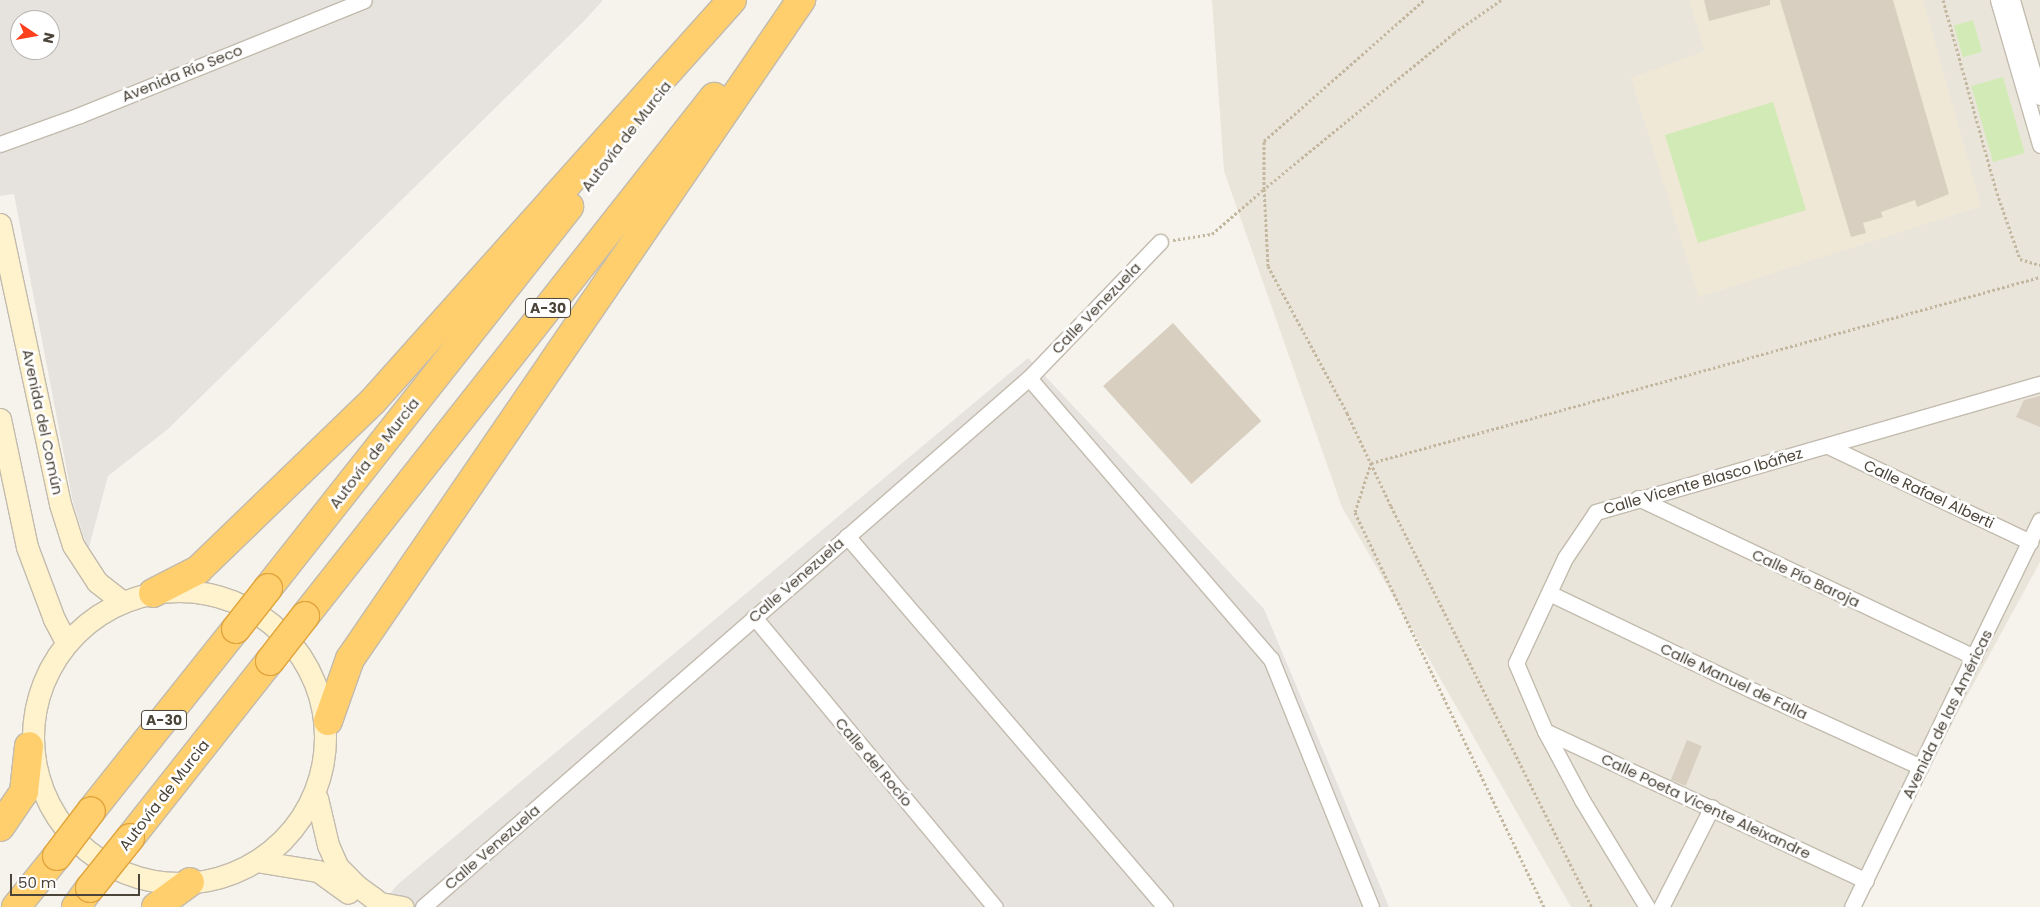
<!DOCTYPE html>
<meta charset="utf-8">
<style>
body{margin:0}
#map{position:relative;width:2040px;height:907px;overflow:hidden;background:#f6f3ec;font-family:Poppins,sans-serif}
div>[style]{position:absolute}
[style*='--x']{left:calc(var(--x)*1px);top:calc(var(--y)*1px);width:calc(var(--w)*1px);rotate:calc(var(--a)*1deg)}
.residential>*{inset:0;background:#eae5da}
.industrial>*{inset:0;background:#e6e2dd}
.education>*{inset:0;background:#efe8d6}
.green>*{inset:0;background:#d2eab5;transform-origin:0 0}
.building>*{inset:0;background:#d8cfc1;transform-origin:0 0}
.path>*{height:3px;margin-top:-1.5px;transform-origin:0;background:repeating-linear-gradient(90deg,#c4b79f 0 2.5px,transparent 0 5px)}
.roads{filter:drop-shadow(1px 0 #c2bbae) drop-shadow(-1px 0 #c2bbae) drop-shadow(0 1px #c2bbae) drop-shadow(0 -1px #c2bbae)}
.street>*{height:15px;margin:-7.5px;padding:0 7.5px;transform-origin:7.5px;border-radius:7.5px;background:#fff}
.secondary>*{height:21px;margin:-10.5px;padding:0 10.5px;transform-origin:10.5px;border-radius:10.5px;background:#fff3cd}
.secondary>.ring{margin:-10.5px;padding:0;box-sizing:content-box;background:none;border:21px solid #fff3cd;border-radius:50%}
.highway>*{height:28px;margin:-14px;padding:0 14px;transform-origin:14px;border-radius:14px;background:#ffcf6e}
.bridges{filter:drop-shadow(1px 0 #e0a43c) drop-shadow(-1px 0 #e0a43c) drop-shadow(0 1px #e0a43c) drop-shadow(0 -1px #e0a43c)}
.highway-bridge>*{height:28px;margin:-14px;padding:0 14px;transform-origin:14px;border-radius:14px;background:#ffcf6e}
span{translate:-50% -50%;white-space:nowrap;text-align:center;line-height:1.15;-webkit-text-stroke:5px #fff;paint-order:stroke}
.shield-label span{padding:1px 4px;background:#fff;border:1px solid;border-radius:4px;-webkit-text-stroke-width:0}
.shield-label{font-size:14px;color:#4b4439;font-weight:700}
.street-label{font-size:15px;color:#4b4439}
.north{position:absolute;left:10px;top:10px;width:50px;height:50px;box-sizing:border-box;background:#fff;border:1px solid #b7b4b0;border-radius:50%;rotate:102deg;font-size:14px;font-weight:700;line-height:20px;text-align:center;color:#4b4439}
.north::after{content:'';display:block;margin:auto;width:18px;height:22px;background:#fc3f1d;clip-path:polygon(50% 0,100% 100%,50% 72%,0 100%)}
.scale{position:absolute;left:10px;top:874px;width:130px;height:22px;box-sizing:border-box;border:2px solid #4b4439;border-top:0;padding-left:6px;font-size:15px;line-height:18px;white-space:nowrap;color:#4b4439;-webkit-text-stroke:4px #fff;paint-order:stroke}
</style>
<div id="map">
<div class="residential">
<i style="clip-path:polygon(1212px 0,2040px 0,2040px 562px,1866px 881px,1848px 907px,1571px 907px,1342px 507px,1224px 171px)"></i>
</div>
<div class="industrial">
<i style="clip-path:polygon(evenodd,0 0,603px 0,584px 21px,168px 429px,108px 476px,88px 551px,73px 502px,14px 194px,0 196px,0 0,20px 20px,50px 20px,50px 50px,20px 50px,20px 20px)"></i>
<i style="clip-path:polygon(1028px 358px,1264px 609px,1389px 907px,380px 907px,397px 885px)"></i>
</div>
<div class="education">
<i style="clip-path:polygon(1689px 0,1923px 0,1981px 206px,1699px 297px,1631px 78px,1705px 51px)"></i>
</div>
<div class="green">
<i style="left:1973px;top:20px;width:33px;height:20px;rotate:74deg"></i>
<i style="left:2003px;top:77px;width:79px;height:33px;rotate:74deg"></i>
<i style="left:1773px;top:102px;width:113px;height:113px;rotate:73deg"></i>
</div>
<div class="building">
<i style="clip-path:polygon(1704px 0,1770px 0,1770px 5px,1709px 21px)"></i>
<i style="clip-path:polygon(1780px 0,1893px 0,1949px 194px,1917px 207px,1915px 200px,1881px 212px,1883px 217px,1863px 223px,1866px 233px,1851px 237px)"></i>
<i style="left:1173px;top:323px;width:132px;height:94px;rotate:48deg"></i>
<i style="clip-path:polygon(2040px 396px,2040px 427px,2016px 417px,2024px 400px)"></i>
<i style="left:1687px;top:740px;width:16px;height:43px;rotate:22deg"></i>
</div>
<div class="path">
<i style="--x:1501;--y:0;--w:57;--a:144.9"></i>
<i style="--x:1454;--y:33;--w:246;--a:140.6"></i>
<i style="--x:1264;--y:189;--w:77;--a:87"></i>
<i style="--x:1268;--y:266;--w:167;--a:61.7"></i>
<i style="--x:1347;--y:413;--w:103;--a:64.7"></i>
<i style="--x:1391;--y:506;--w:449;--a:63.4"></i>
<i style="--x:1943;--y:0;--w:200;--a:74.4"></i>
<i style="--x:1997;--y:193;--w:70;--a:70.8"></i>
<i style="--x:2020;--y:259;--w:21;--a:17"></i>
<i style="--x:1173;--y:240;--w:39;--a:-9"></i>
<i style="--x:1212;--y:234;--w:69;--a:-40.9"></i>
<i style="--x:1264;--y:189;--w:48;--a:-90"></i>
<i style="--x:1264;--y:141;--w:213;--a:-41.4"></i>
<i style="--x:1544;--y:907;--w:438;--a:-115.6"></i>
<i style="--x:1355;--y:512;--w:52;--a:-71.9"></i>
<i style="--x:1371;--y:463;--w:694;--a:-15.54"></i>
</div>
<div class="roads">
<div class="street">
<i style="--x:1998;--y:0;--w:151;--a:73.8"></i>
<i style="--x:2012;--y:0;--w:101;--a:73.9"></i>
<i style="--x:0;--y:144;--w:85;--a:-19.9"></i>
<i style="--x:80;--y:115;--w:306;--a:-22"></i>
<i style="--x:1029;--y:378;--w:371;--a:49.3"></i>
<i style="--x:1271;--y:659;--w:267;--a:68"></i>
<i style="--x:1828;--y:446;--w:224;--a:25.4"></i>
<i style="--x:1638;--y:498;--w:372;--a:25.3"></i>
<i style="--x:847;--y:536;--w:489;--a:49.4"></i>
<i style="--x:1549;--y:593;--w:227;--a:25.6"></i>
<i style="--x:1754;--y:691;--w:183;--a:24.5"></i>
<i style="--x:754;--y:617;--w:377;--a:50.3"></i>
<i style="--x:1545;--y:731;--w:354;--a:25"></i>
<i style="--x:423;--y:907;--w:804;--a:-41.12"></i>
<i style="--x:1029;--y:378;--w:189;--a:-46.1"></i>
<i style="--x:1647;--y:907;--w:125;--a:-121.3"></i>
<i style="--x:1582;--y:800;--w:78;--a:-118.2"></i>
<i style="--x:1545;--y:731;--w:74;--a:-113.1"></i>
<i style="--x:1516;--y:663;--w:116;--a:-65"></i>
<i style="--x:1565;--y:558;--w:55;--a:-56"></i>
<i style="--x:1596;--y:512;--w:462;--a:-16.1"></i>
<i style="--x:1661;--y:907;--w:112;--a:-63"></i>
<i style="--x:1852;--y:907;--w:430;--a:-64.1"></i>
</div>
<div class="secondary">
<i style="--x:0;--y:224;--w:286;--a:77.9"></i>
<i style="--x:60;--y:504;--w:43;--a:72.4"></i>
<i style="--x:73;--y:545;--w:44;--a:57"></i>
<i style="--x:97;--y:582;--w:33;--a:38"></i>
<i style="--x:0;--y:419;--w:131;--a:78.1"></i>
<i style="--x:27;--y:547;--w:77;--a:69.4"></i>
<i style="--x:54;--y:619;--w:26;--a:62"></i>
<i class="ring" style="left:33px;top:591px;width:271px;height:271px"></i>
<i style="--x:317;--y:798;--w:48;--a:76.8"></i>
<i style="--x:328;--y:845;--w:24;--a:66"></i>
<i style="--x:338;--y:867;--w:27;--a:45"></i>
<i style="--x:357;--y:886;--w:19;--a:36"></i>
<i style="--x:372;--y:897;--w:10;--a:37"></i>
<i style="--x:380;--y:903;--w:23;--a:10"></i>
<i style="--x:262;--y:862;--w:57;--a:9.1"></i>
<i style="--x:318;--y:871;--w:37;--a:36"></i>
</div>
<div class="highway">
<i style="--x:268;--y:588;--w:486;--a:-51.7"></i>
<i style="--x:153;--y:593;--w:51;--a:-27.1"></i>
<i style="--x:198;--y:570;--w:243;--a:-44"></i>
<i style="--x:373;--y:401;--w:538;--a:-48.16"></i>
<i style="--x:305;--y:616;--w:661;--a:-51.76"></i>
<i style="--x:328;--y:721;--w:66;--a:-70.5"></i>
<i style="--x:350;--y:659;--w:799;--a:-55.61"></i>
<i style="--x:91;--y:811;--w:233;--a:-51.5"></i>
<i style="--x:0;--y:827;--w:42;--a:-55.6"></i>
<i style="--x:24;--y:792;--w:46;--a:-83.8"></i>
<i style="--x:130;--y:838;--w:226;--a:-51.7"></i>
<i style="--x:16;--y:907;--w:65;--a:-51.2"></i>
<i style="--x:76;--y:907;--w:24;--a:-54"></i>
<i style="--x:156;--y:907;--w:42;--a:-36.3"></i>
</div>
</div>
<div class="bridges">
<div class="highway-bridge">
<i style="--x:236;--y:629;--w:52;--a:-52"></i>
<i style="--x:270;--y:661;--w:57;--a:-52.1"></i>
<i style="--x:57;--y:856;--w:56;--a:-52.9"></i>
<i style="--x:90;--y:888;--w:64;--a:-51.3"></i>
</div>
</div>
<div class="shield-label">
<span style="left:548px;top:308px">A-30</span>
<span style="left:164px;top:720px">A-30</span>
</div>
<div class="street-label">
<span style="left:182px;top:73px;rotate:-22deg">Avenida Río Seco</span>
<span style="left:626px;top:136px;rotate:-52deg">Autovía de Murcia</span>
<span style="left:1096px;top:308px;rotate:-46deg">Calle Venezuela</span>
<span style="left:43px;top:422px;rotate:78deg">Avenida del Común</span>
<span style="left:374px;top:453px;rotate:-52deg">Autovía de Murcia</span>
<span style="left:1703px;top:481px;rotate:-16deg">Calle Vicente Blasco Ibáñez</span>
<span style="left:1929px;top:494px;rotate:25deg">Calle Rafael Alberti</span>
<span style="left:1806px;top:578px;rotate:25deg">Calle Pío Baroja</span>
<span style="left:796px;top:580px;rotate:-41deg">Calle Venezuela</span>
<span style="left:1734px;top:681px;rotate:25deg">Calle Manuel de Falla</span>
<span style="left:1947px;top:714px;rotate:-64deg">Avenida de las Américas</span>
<span style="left:874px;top:762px;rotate:50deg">Calle del Rocío</span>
<span style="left:164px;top:795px;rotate:-52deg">Autovía de Murcia</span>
<span style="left:1706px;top:806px;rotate:25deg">Calle Poeta Vicente Aleixandre</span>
<span style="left:492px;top:847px;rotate:-41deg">Calle Venezuela</span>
</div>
<div class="north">N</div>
<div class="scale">50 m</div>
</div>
